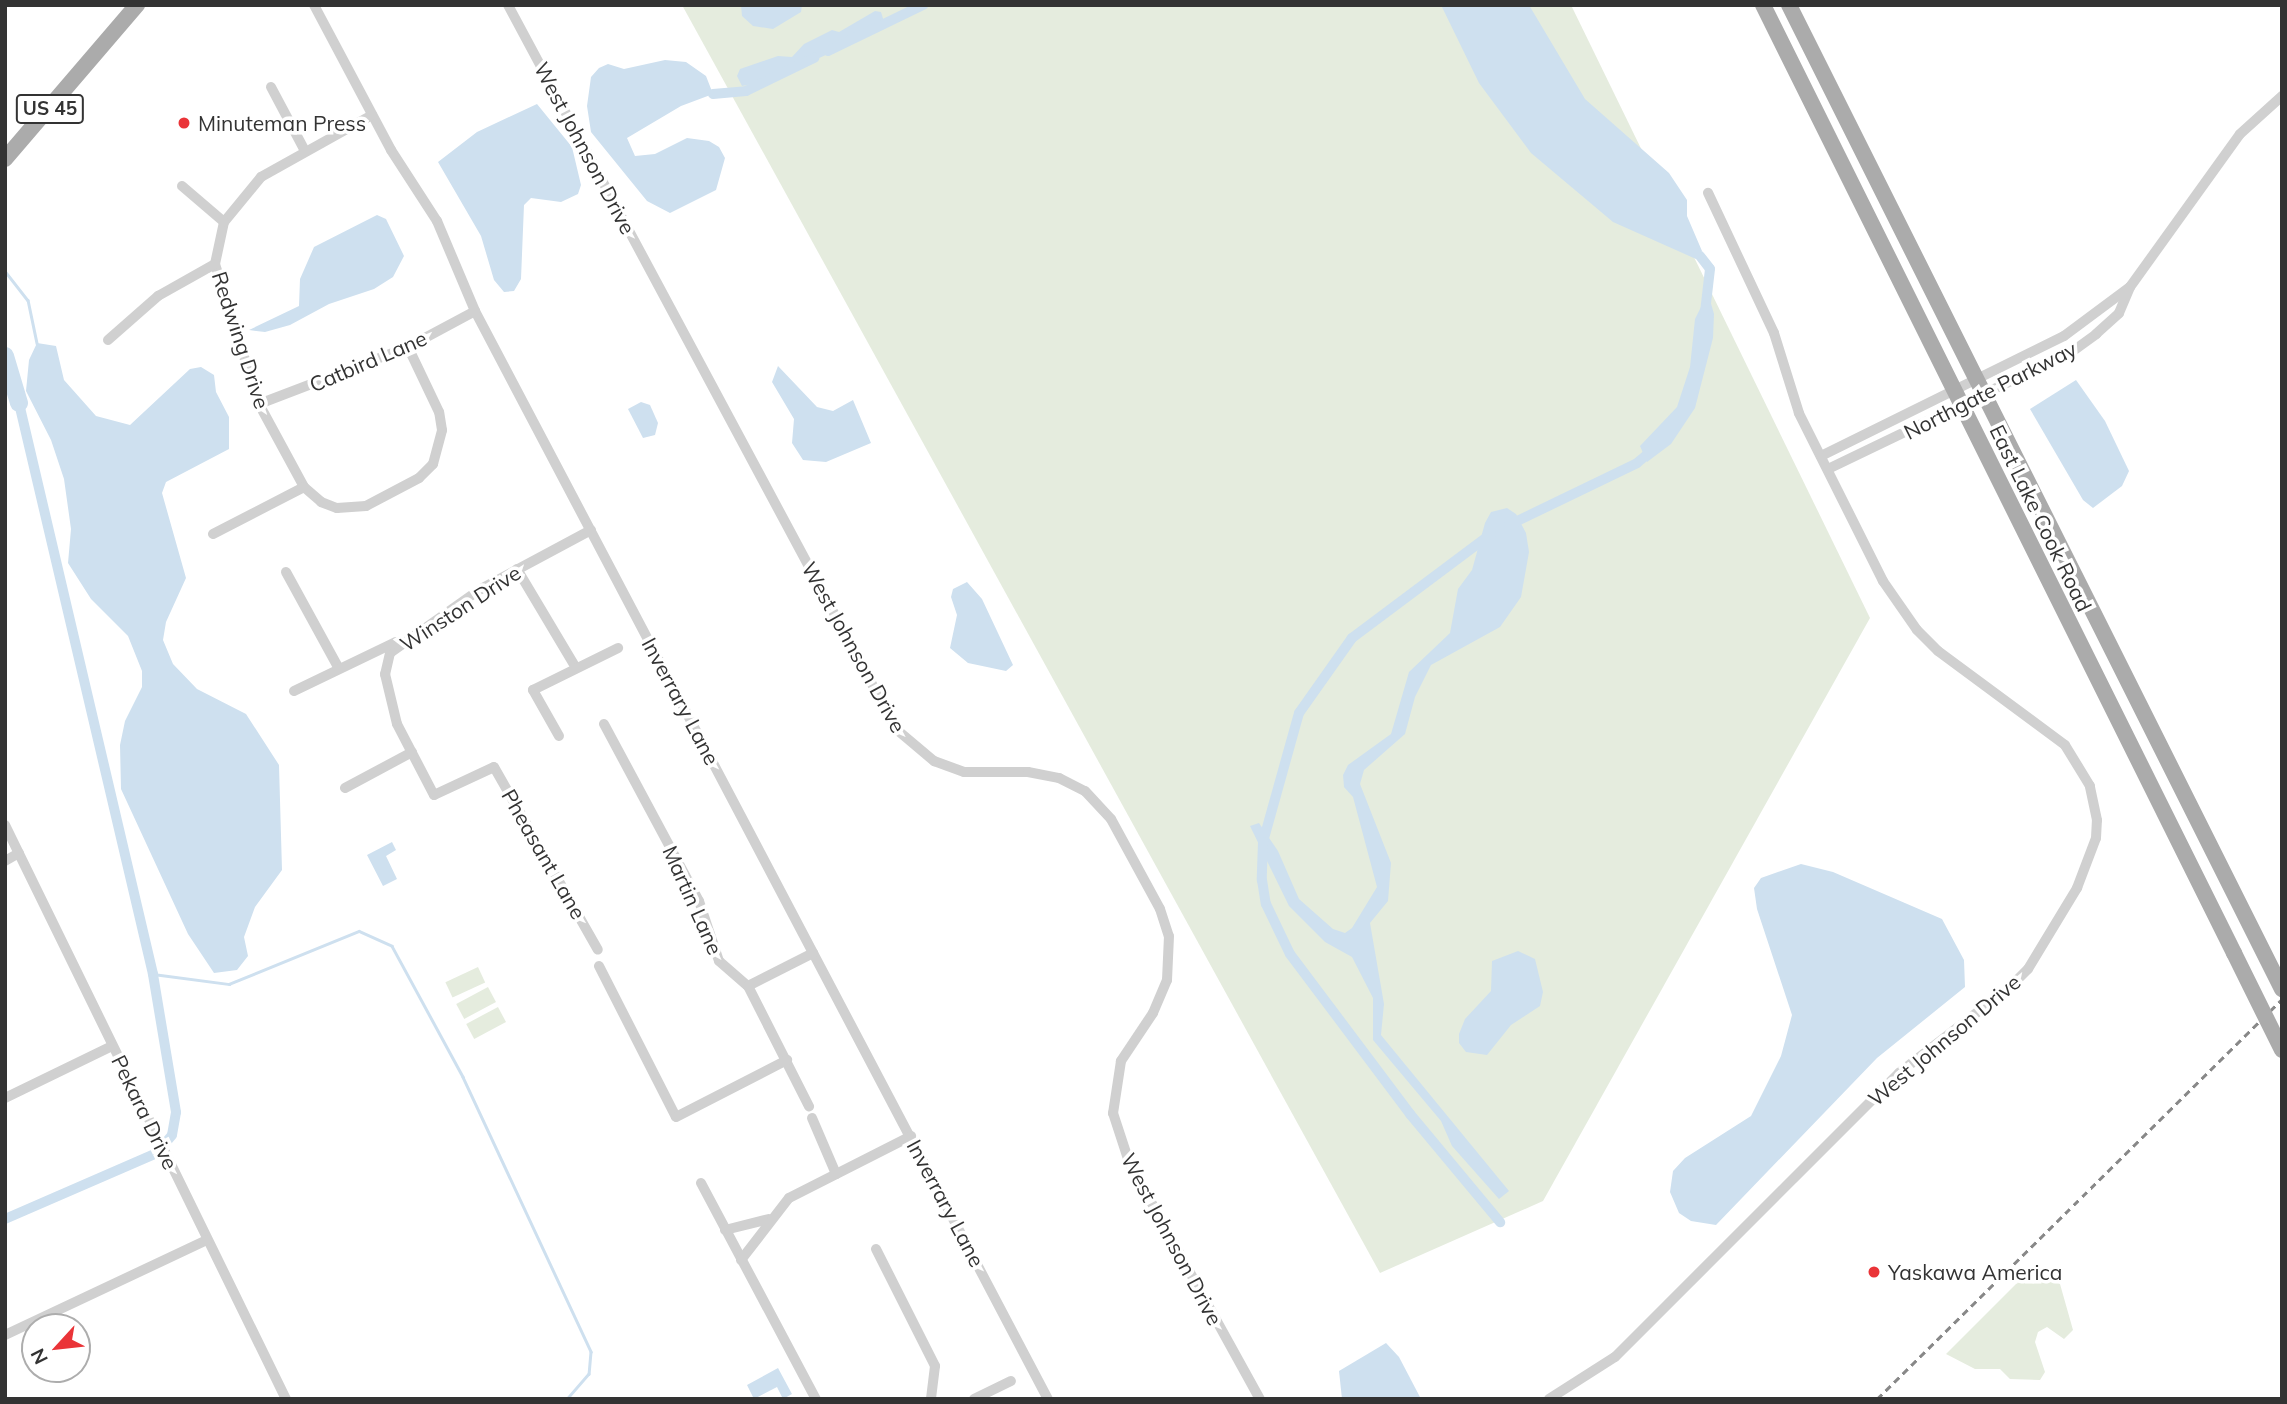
<!DOCTYPE html>
<style>
body{margin:0}
#map{position:relative;width:2287px;height:1404px;overflow:hidden;background:#fff;font-family:Mulish,sans-serif}
div>[style]{position:absolute}
[style*='--x']{left:calc(var(--x)*1px);top:calc(var(--y)*1px);width:calc(var(--w)*1px);rotate:calc(var(--a)*1deg)}
.green>*{inset:0;background:#e5ecde;transform-origin:0 0}
.water>*{inset:0;background:#cee0ef}
.stream>*{height:2.5px;margin:-1.25px;padding:0 1.25px;transform-origin:1.25px;border-radius:1.25px;background:#cee0ef}
.canal>*{height:10px;margin:-5px;padding:0 5px;transform-origin:5px;border-radius:5px;background:#cee0ef}
.river>*{height:18px;margin:-9px;padding:0 9px;transform-origin:9px;border-radius:9px;background:#cee0ef}
.minor>*{height:10px;margin:-5px;padding:0 5px;transform-origin:5px;border-radius:5px;background:#d0d0d0}
.primary>*{height:16px;margin:-8px;padding:0 8px;transform-origin:8px;border-radius:8px;background:#ababab}
.rail>*{height:2.5px;margin-top:-1.25px;transform-origin:0;background:repeating-linear-gradient(90deg,#888 0 7px,transparent 0 12px)}
.primary-bridge>*{height:16px;margin:-8px;padding:0 8px;transform-origin:8px;border-radius:8px;background:#ababab}
.dots>*{width:19px;height:19px;translate:-50% -50%;box-sizing:border-box;border:4px solid #fff;border-radius:50%}
span{translate:-50% -50%;white-space:nowrap;text-align:center;line-height:1.15;-webkit-text-stroke:7px #fff;paint-order:stroke}
.shield-label span{padding:2px 5px;background:#fff;border:2px solid;border-radius:5px;-webkit-text-stroke-width:0}
.shield-label{font-size:19px;color:#333;font-weight:700}
.poi-label{font-size:21px;color:#333}
.left{translate:0 -50%;text-align:left}
.street-label{font-size:21px;color:#333}
.frame{position:absolute;inset:0;border:7px solid #333;pointer-events:none}
.north{position:absolute;left:21px;top:1313px;width:70px;height:70px;box-sizing:border-box;background:#fff;border:2px solid #adadad;border-radius:50%;rotate:243deg;font-size:19px;font-weight:700;line-height:28px;text-align:center;color:#333}
.north::after{content:'';display:block;margin:auto;width:24px;height:32px;background:#ea3438;clip-path:polygon(50% 0,100% 100%,50% 72%,0 100%)}
</style>
<div id="map">
<div class="green">
<i style="clip-path:polygon(682px 5px,1571px 5px,1870px 618px,1543px 1201px,1380px 1273px)"></i>
<i style="left:478px;top:967px;width:17px;height:36px;rotate:65deg"></i>
<i style="left:488px;top:987px;width:17px;height:36px;rotate:62deg"></i>
<i style="left:498px;top:1007px;width:17px;height:36px;rotate:62deg"></i>
<i style="clip-path:polygon(2027px 1273px,2042px 1274px,2060px 1284px,2073px 1330px,2064px 1339px,2047px 1327px,2038px 1332px,2035px 1342px,2045px 1372px,2040px 1380px,2010px 1379px,2000px 1369px,1975px 1369px,1946px 1354px)"></i>
</div>
<div class="water">
<i style="clip-path:polygon(741px 5px,802px 5px,801px 12px,773px 29px,753px 26px,742px 16px)"></i>
<i style="clip-path:polygon(1441px 5px,1529px 5px,1585px 99px,1669px 173px,1687px 200px,1687px 216px,1702px 251px,1696px 259px,1613px 222px,1531px 153px,1479px 83px)"></i>
<i style="clip-path:polygon(875px 11px,881px 12px,886px 28px,856px 42px,848px 39px,839px 49px,806px 64px,799px 62px,779px 79px,742px 86px,737px 76px,740px 69px,778px 56px,792px 57px,804px 44px,832px 30px,839px 32px)"></i>
<i style="clip-path:polygon(665px 60px,686px 62px,706px 76px,713px 94px,681px 106px,627px 138px,635px 156px,655px 154px,687px 138px,709px 141px,719px 147px,725px 158px,716px 190px,670px 213px,647px 201px,591px 132px,587px 106px,591px 77px,599px 68px,608px 64px,624px 69px)"></i>
<i style="clip-path:polygon(537px 104px,572px 147px,581px 185px,578px 194px,561px 202px,531px 198px,524px 205px,521px 279px,514px 291px,504px 292px,494px 280px,481px 236px,438px 162px,477px 132px)"></i>
<i style="clip-path:polygon(377px 215px,386px 219px,404px 256px,393px 277px,374px 289px,329px 304px,290px 325px,265px 332px,249px 330px,299px 306px,300px 279px,314px 247px)"></i>
<i style="clip-path:polygon(1705px 299px,1710px 300px,1714px 314px,1713px 338px,1695px 408px,1671px 444px,1647px 462px,1640px 446px,1677px 407px,1690px 367px,1695px 319px)"></i>
<i style="clip-path:polygon(37px 343px,56px 346px,64px 380px,96px 416px,130px 425px,190px 369px,201px 367px,214px 375px,216px 392px,229px 417px,229px 449px,166px 482px,162px 493px,186px 578px,166px 622px,163px 640px,173px 664px,197px 689px,246px 714px,279px 765px,282px 870px,255px 907px,244px 937px,248px 956px,237px 970px,214px 973px,188px 934px,121px 789px,120px 745px,125px 721px,142px 687px,142px 671px,128px 636px,91px 599px,68px 563px,71px 529px,64px 479px,51px 440px,26px 391px,29px 360px)"></i>
<i style="clip-path:polygon(778px 366px,817px 407px,833px 411px,853px 400px,871px 443px,826px 462px,803px 460px,792px 443px,794px 419px,772px 382px)"></i>
<i style="clip-path:polygon(2076px 380px,2105px 421px,2129px 471px,2122px 486px,2093px 508px,2083px 500px,2030px 409px)"></i>
<i style="clip-path:polygon(641px 402px,650px 405px,658px 423px,655px 435px,643px 438px,628px 409px)"></i>
<i style="clip-path:polygon(1507px 508px,1516px 514px,1526px 533px,1529px 552px,1521px 597px,1500px 627px,1431px 665px,1415px 697px,1405px 734px,1364px 770px,1360px 784px,1391px 863px,1388px 901px,1370px 923px,1384px 1004px,1381px 1035px,1509px 1191px,1499px 1199px,1452px 1146px,1441px 1121px,1373px 1040px,1373px 998px,1352px 957px,1325px 942px,1289px 906px,1250px 826px,1259px 823px,1278px 851px,1299px 899px,1333px 929px,1345px 933px,1352px 928px,1377px 887px,1353px 797px,1344px 787px,1343px 775px,1348px 765px,1391px 734px,1409px 672px,1450px 633px,1458px 589px,1472px 570px,1485px 523px,1491px 512px)"></i>
<i style="clip-path:polygon(967px 582px,982px 599px,1013px 665px,1006px 671px,968px 663px,950px 648px,957px 615px,951px 597px,953px 589px)"></i>
<i style="clip-path:polygon(392px 842px,396px 850px,386px 856px,397px 879px,383px 886px,367px 855px)"></i>
<i style="clip-path:polygon(1801px 864px,1833px 872px,1942px 919px,1964px 960px,1965px 987px,1877px 1058px,1716px 1225px,1691px 1221px,1679px 1213px,1670px 1192px,1673px 1171px,1685px 1158px,1751px 1116px,1781px 1056px,1792px 1015px,1757px 909px,1754px 888px,1761px 878px)"></i>
<i style="clip-path:polygon(1518px 951px,1535px 959px,1543px 992px,1540px 1006px,1511px 1025px,1487px 1055px,1466px 1052px,1459px 1043px,1459px 1034px,1465px 1019px,1491px 991px,1492px 961px)"></i>
<i style="clip-path:polygon(1386px 1343px,1399px 1357px,1421px 1399px,1342px 1399px,1339px 1371px)"></i>
<i style="clip-path:polygon(778px 1368px,792px 1394px,783px 1399px,777px 1387px,754px 1399px,747px 1385px)"></i>
</div>
<div class="stream">
<i style="--x:5;--y:271;--w:37;--a:52"></i>
<i style="--x:28;--y:300;--w:44;--a:78.2"></i>
<i style="--x:153;--y:974;--w:77;--a:7.5"></i>
<i style="--x:229;--y:984;--w:140;--a:-22.2"></i>
<i style="--x:359;--y:931;--w:36;--a:24"></i>
<i style="--x:392;--y:946;--w:149;--a:61.5"></i>
<i style="--x:463;--y:1077;--w:303;--a:65"></i>
<i style="--x:591;--y:1352;--w:22;--a:95"></i>
<i style="--x:589;--y:1374;--w:33;--a:131"></i>
</div>
<div class="canal">
<i style="--x:828;--y:51;--w:106;--a:-25.8"></i>
<i style="--x:713;--y:94;--w:33;--a:-5"></i>
<i style="--x:746;--y:91;--w:76;--a:-25.9"></i>
<i style="--x:1700;--y:256;--w:16;--a:52"></i>
<i style="--x:1710;--y:269;--w:43;--a:96.6"></i>
<i style="--x:1509;--y:525;--w:142;--a:-25.8"></i>
<i style="--x:1637;--y:463;--w:23;--a:-40"></i>
<i style="--x:1491;--y:534;--w:174;--a:143.2"></i>
<i style="--x:1352;--y:638;--w:92;--a:125.2"></i>
<i style="--x:1299;--y:713;--w:134;--a:105.6"></i>
<i style="--x:1263;--y:842;--w:38;--a:92"></i>
<i style="--x:1262;--y:880;--w:24;--a:81"></i>
<i style="--x:1266;--y:904;--w:55;--a:64.4"></i>
<i style="--x:1290;--y:954;--w:200;--a:53.1"></i>
<i style="--x:1410;--y:1114;--w:141;--a:50.2"></i>
<i style="--x:5;--y:1219;--w:166;--a:-23.5"></i>
<i style="--x:157;--y:1153;--w:23;--a:-50"></i>
<i style="--x:172;--y:1135;--w:23;--a:-80"></i>
<i style="--x:176;--y:1112;--w:140;--a:-99.5"></i>
<i style="--x:153;--y:974;--w:587;--a:-103.21"></i>
</div>
<div class="river">
<i style="--x:5;--y:356;--w:49;--a:73.4"></i>
</div>
<div class="minor">
<i style="--x:314;--y:5;--w:164;--a:62"></i>
<i style="--x:391;--y:150;--w:85;--a:57.1"></i>
<i style="--x:437;--y:221;--w:98;--a:67.1"></i>
<i style="--x:475;--y:311;--w:1230;--a:62.23"></i>
<i style="--x:508;--y:5;--w:821;--a:61.81"></i>
<i style="--x:896;--y:729;--w:50;--a:40.1"></i>
<i style="--x:934;--y:761;--w:32;--a:20"></i>
<i style="--x:964;--y:772;--w:64;--a:0"></i>
<i style="--x:1028;--y:772;--w:32;--a:11"></i>
<i style="--x:1059;--y:778;--w:29;--a:27"></i>
<i style="--x:1085;--y:791;--w:38;--a:47"></i>
<i style="--x:1111;--y:819;--w:102;--a:61.4"></i>
<i style="--x:1160;--y:909;--w:28;--a:72"></i>
<i style="--x:1169;--y:936;--w:44;--a:92.6"></i>
<i style="--x:1167;--y:980;--w:36;--a:113"></i>
<i style="--x:1153;--y:1013;--w:58;--a:123.7"></i>
<i style="--x:1121;--y:1061;--w:53;--a:98.7"></i>
<i style="--x:1113;--y:1113;--w:52;--a:71.9"></i>
<i style="--x:1129;--y:1162;--w:271;--a:61.1"></i>
<i style="--x:271;--y:87;--w:70;--a:62"></i>
<i style="--x:372;--y:115;--w:127;--a:150.8"></i>
<i style="--x:261;--y:177;--w:58;--a:129.4"></i>
<i style="--x:224;--y:222;--w:43;--a:102.1"></i>
<i style="--x:215;--y:264;--w:147;--a:72.6"></i>
<i style="--x:259;--y:404;--w:94;--a:61.5"></i>
<i style="--x:304;--y:487;--w:23;--a:41"></i>
<i style="--x:321;--y:502;--w:17;--a:21"></i>
<i style="--x:337;--y:508;--w:29;--a:-4"></i>
<i style="--x:366;--y:506;--w:60;--a:-27.8"></i>
<i style="--x:419;--y:478;--w:20;--a:-45"></i>
<i style="--x:433;--y:464;--w:35;--a:-75"></i>
<i style="--x:442;--y:430;--w:18;--a:-99"></i>
<i style="--x:439;--y:412;--w:72;--a:-115.5"></i>
<i style="--x:182;--y:186;--w:55;--a:40.6"></i>
<i style="--x:108;--y:340;--w:67;--a:-41.3"></i>
<i style="--x:158;--y:296;--w:65;--a:-29.3"></i>
<i style="--x:259;--y:404;--w:160;--a:-20.9"></i>
<i style="--x:408;--y:347;--w:76;--a:-28.2"></i>
<i style="--x:1821;--y:456;--w:271;--a:-26.3"></i>
<i style="--x:2064;--y:336;--w:82;--a:-36.6"></i>
<i style="--x:1828;--y:469;--w:272;--a:-25.7"></i>
<i style="--x:2073;--y:351;--w:29;--a:-36"></i>
<i style="--x:2096;--y:334;--w:31;--a:-42"></i>
<i style="--x:2119;--y:313;--w:28;--a:-67"></i>
<i style="--x:2130;--y:287;--w:188;--a:-54.3"></i>
<i style="--x:2240;--y:134;--w:57;--a:-42.1"></i>
<i style="--x:591;--y:530;--w:127;--a:151.8"></i>
<i style="--x:479;--y:590;--w:109;--a:144.7"></i>
<i style="--x:390;--y:653;--w:22;--a:103"></i>
<i style="--x:385;--y:674;--w:51;--a:76.5"></i>
<i style="--x:397;--y:724;--w:80;--a:62.5"></i>
<i style="--x:434;--y:795;--w:66;--a:-25"></i>
<i style="--x:494;--y:767;--w:210;--a:60.4"></i>
<i style="--x:213;--y:534;--w:102;--a:-27.3"></i>
<i style="--x:517;--y:569;--w:115;--a:59.2"></i>
<i style="--x:286;--y:572;--w:108;--a:61.3"></i>
<i style="--x:294;--y:691;--w:113;--a:-25.7"></i>
<i style="--x:604;--y:724;--w:201;--a:61.8"></i>
<i style="--x:699;--y:901;--w:63;--a:71.6"></i>
<i style="--x:719;--y:961;--w:38;--a:41"></i>
<i style="--x:748;--y:986;--w:135;--a:63.1"></i>
<i style="--x:559;--y:736;--w:53;--a:-119.5"></i>
<i style="--x:533;--y:690;--w:95;--a:-26.3"></i>
<i style="--x:345;--y:788;--w:76;--a:-28.2"></i>
<i style="--x:5;--y:825;--w:639;--a:63.92"></i>
<i style="--x:5;--y:861;--w:16;--a:-30"></i>
<i style="--x:599;--y:966;--w:169;--a:63"></i>
<i style="--x:676;--y:1117;--w:125;--a:-27.2"></i>
<i style="--x:748;--y:986;--w:73;--a:-26.9"></i>
<i style="--x:5;--y:1098;--w:119;--a:-25.9"></i>
<i style="--x:812;--y:1118;--w:61;--a:66.8"></i>
<i style="--x:701;--y:1183;--w:245;--a:62"></i>
<i style="--x:725;--y:1230;--w:45;--a:-14"></i>
<i style="--x:876;--y:1249;--w:131;--a:63.2"></i>
<i style="--x:935;--y:1366;--w:33;--a:97"></i>
<i style="--x:741;--y:1260;--w:78;--a:-52.3"></i>
<i style="--x:789;--y:1198;--w:137;--a:-26.9"></i>
<i style="--x:5;--y:1335;--w:223;--a:-25.2"></i>
<i style="--x:974;--y:1399;--w:41;--a:-25.9"></i>
<i style="--x:1549;--y:1399;--w:78;--a:-32.5"></i>
<i style="--x:1615;--y:1357;--w:402;--a:-45"></i>
<i style="--x:1899;--y:1073;--w:142;--a:-37.8"></i>
<i style="--x:2011;--y:986;--w:24;--a:-45"></i>
<i style="--x:2028;--y:969;--w:95;--a:-58.8"></i>
<i style="--x:2077;--y:888;--w:53;--a:-69.2"></i>
<i style="--x:2096;--y:838;--w:18;--a:-87"></i>
<i style="--x:2097;--y:820;--w:35;--a:-102"></i>
<i style="--x:2090;--y:786;--w:48;--a:-121.4"></i>
<i style="--x:2065;--y:745;--w:158;--a:-143.5"></i>
<i style="--x:1938;--y:651;--w:30;--a:-135"></i>
<i style="--x:1917;--y:630;--w:60;--a:-124.8"></i>
<i style="--x:1883;--y:581;--w:188;--a:-116.6"></i>
<i style="--x:1799;--y:413;--w:84;--a:-107.4"></i>
<i style="--x:1774;--y:333;--w:155;--a:-115.2"></i>
</div>
<div class="primary">
<i style="--x:1763;--y:5;--w:1059;--a:63.58"></i>
<i style="--x:1789;--y:5;--w:1101;--a:63.39"></i>
<i style="--x:5;--y:159;--w:203;--a:-49.4"></i>
</div>
<div class="rail">
<i style="--x:1877;--y:1399;--w:569;--a:-44.64"></i>
</div>
<div class="primary-bridge">
<i style="--x:2234;--y:953;--w:108;--a:63.7"></i>
</div>
<div class="dots">
<i style="left:184px;top:123px;background:#ea3438"></i>
<i style="left:1874px;top:1272px;background:#ea3438"></i>
</div>
<div class="shield-label">
<span style="left:50px;top:109px">US 45</span>
</div>
<div class="poi-label">
<span class="left" style="left:198px;top:123px">Minuteman Press</span>
<span class="left" style="left:1888px;top:1272px">Yaskawa America</span>
</div>
<div class="street-label">
<span style="left:585px;top:148px;rotate:62deg">West Johnson Drive</span>
<span style="left:241px;top:340px;rotate:72deg">Redwing Drive</span>
<span style="left:368px;top:361px;rotate:-23deg">Catbird Lane</span>
<span style="left:1990px;top:390px;rotate:-27deg">Northgate Parkway</span>
<span style="left:2041px;top:518px;rotate:64deg">East Lake Cook Road</span>
<span style="left:460px;top:608px;rotate:-33deg">Winston Drive</span>
<span style="left:854px;top:647px;rotate:61deg">West Johnson Drive</span>
<span style="left:681px;top:701px;rotate:62deg">Inverrary Lane</span>
<span style="left:544px;top:854px;rotate:60deg">Pheasant Lane</span>
<span style="left:693px;top:900px;rotate:66deg">Martin Lane</span>
<span style="left:1944px;top:1040px;rotate:-40deg">West Johnson Drive</span>
<span style="left:145px;top:1112px;rotate:64deg">Pekara Drive</span>
<span style="left:946px;top:1203px;rotate:62deg">Inverrary Lane</span>
<span style="left:1172px;top:1239px;rotate:62deg">West Johnson Drive</span>
</div>
<div class="frame"></div>
<div class="north">N</div>
</div>
